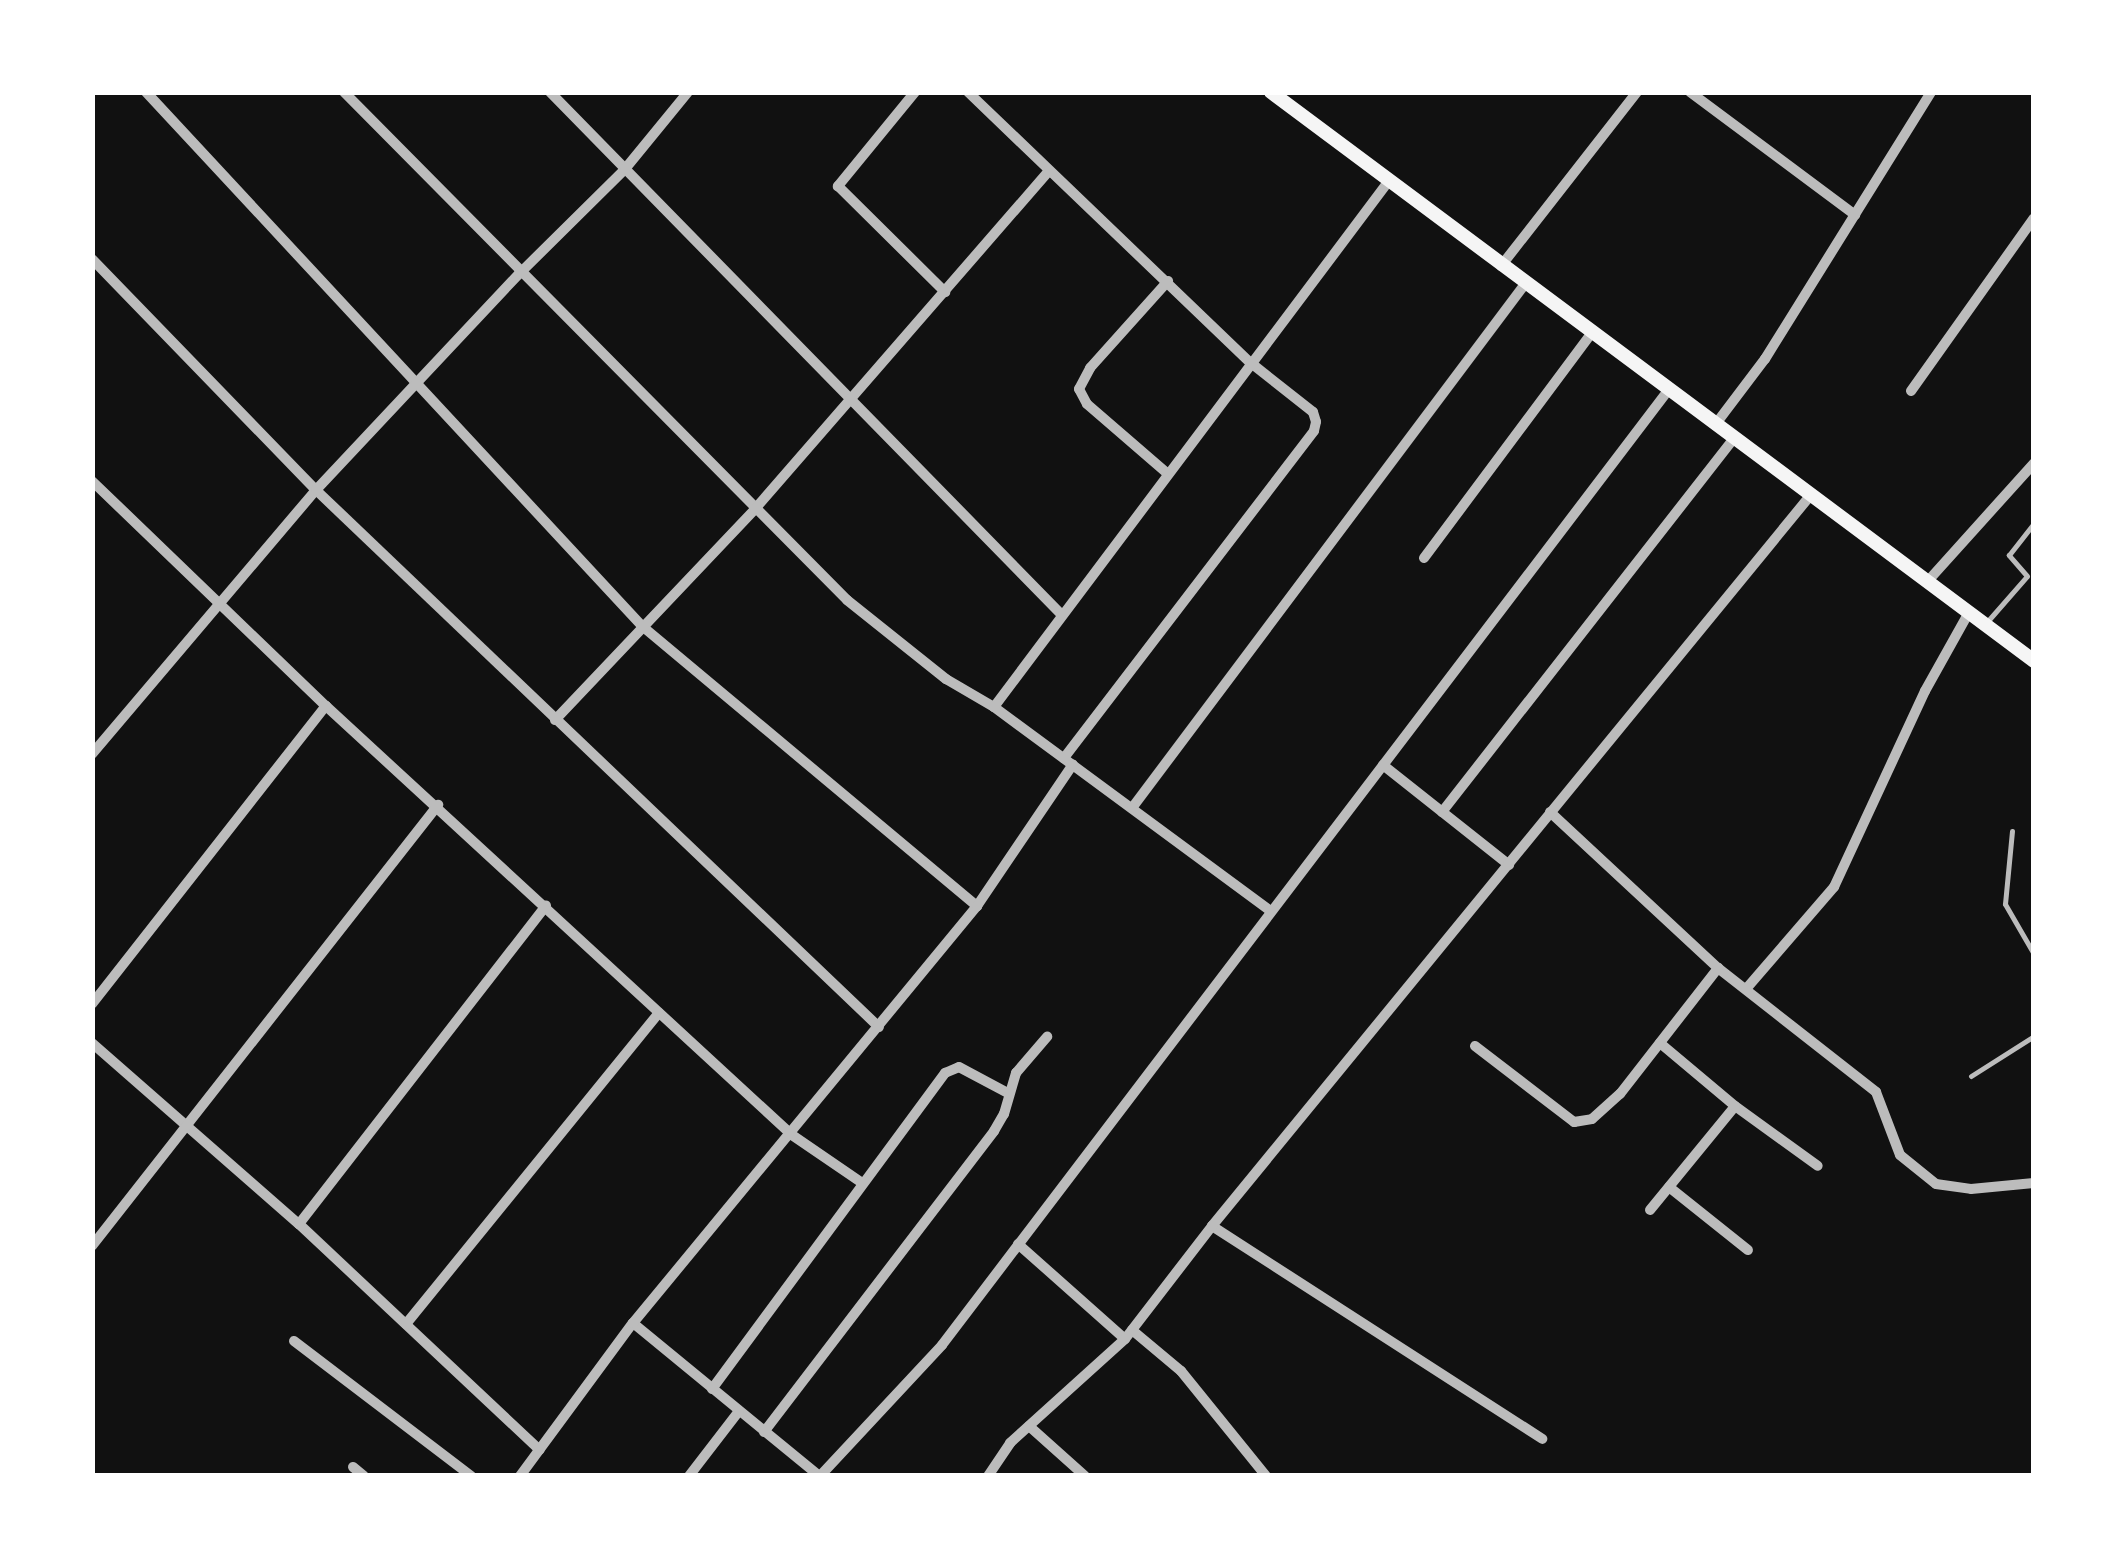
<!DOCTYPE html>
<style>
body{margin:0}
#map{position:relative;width:2126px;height:1568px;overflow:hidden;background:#111;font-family:"Source Sans 3",sans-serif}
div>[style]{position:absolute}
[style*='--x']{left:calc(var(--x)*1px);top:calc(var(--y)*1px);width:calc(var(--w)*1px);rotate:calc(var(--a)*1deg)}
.service>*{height:5px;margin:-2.5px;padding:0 2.5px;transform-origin:2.5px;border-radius:2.5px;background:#bcbcbc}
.minor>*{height:10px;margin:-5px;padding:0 5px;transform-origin:5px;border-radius:5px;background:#bcbcbc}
.secondary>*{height:14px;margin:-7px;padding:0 7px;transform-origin:7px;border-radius:7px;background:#f5f5f5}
span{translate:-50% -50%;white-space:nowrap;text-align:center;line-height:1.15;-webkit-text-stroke:10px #fff;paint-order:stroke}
.frame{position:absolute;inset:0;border:95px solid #fff;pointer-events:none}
</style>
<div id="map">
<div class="service">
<i style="--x:1986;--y:623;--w:62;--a:-48.9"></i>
<i style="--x:2027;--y:576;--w:28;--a:-131"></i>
<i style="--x:2009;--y:555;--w:41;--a:-52"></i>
<i style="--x:2012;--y:831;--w:73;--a:95.5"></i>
<i style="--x:2005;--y:904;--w:58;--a:59.9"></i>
<i style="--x:1971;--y:1076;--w:75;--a:-32.4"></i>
</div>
<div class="minor">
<i style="--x:146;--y:92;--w:729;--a:47.11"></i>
<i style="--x:642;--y:626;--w:437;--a:39.9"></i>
<i style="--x:344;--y:92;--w:715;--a:45.28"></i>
<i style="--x:847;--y:600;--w:127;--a:38.6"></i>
<i style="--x:946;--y:679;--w:56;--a:30.3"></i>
<i style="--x:994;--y:707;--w:344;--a:36.4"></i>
<i style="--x:550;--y:92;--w:730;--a:45.61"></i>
<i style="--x:915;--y:92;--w:122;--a:129.3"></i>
<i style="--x:838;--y:186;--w:151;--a:44.7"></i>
<i style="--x:968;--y:92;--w:392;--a:43.8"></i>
<i style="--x:1251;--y:363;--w:79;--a:38.3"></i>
<i style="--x:1313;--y:412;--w:10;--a:73"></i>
<i style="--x:1316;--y:422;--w:9;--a:103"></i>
<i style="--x:1314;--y:431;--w:412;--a:127.4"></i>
<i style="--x:1690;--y:92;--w:206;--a:36.7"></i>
<i style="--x:92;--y:259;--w:322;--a:45.9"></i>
<i style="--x:316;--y:490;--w:778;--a:43.65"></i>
<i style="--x:1501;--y:266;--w:221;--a:-52"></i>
<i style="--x:1911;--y:391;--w:212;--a:-54.6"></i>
<i style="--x:1715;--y:425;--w:83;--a:-52.9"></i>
<i style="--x:1765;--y:359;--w:314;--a:-58.1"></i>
<i style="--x:1168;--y:474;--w:107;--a:-139.2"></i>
<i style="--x:1087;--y:404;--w:17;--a:-118"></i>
<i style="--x:1079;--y:389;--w:24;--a:-62"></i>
<i style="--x:1090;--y:368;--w:117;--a:-48.1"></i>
<i style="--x:92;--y:481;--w:325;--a:43.9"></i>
<i style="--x:326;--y:706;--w:633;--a:42.63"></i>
<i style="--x:792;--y:1135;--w:83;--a:34.3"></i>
<i style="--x:1424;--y:558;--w:279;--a:-53.3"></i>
<i style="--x:1927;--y:582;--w:160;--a:-48"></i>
<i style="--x:994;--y:707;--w:656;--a:-53.11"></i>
<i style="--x:555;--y:720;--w:291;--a:-46.5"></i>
<i style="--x:755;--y:509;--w:448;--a:-49"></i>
<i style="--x:92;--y:754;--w:346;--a:-49.7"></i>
<i style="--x:316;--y:490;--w:296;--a:-46.8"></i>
<i style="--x:519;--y:274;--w:149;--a:-44.7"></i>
<i style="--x:625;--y:169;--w:99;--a:-50.7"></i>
<i style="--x:1383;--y:765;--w:161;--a:38.4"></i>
<i style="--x:1132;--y:808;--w:655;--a:-53.13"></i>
<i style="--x:1442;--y:812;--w:473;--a:-52"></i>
<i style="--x:1550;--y:812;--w:229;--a:42.9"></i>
<i style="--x:1718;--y:968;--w:201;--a:38.1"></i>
<i style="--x:1876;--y:1092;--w:67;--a:69.1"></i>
<i style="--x:1900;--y:1155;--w:46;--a:38.9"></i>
<i style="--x:1936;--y:1184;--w:35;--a:8"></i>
<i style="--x:1971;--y:1189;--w:63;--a:-5.4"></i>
<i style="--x:1746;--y:989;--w:135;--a:-49.2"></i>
<i style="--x:1834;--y:887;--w:216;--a:-65.1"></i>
<i style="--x:1925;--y:691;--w:88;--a:-60.8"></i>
<i style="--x:92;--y:1004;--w:379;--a:-51.9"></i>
<i style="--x:92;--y:1043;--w:275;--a:41.2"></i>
<i style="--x:299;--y:1224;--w:330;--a:43.2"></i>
<i style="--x:1475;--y:1046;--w:125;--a:37.5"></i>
<i style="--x:1574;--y:1122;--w:18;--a:-9"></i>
<i style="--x:1592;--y:1119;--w:38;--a:-42"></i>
<i style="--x:1620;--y:1094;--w:160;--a:-52.1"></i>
<i style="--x:1735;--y:1106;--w:102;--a:35.9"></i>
<i style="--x:1669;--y:1187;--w:101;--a:38.6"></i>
<i style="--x:1650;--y:1210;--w:134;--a:-50.7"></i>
<i style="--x:1735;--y:1106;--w:98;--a:-140"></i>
<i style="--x:299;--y:1224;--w:403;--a:-52.2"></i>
<i style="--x:1212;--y:1226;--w:393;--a:32.8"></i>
<i style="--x:1018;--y:1244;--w:143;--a:41.6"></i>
<i style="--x:92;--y:1246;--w:561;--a:-51.88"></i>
<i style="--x:633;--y:1323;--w:241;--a:39.4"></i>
<i style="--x:406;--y:1324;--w:401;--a:-50.9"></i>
<i style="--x:1132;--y:1330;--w:64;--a:39.9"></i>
<i style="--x:1181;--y:1371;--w:135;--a:51"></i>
<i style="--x:294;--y:1341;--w:223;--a:37.3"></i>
<i style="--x:712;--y:1389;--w:393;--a:-53.6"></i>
<i style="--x:945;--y:1073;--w:15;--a:-23"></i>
<i style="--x:959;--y:1067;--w:55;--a:28"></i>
<i style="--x:1029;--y:1426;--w:75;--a:41.8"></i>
<i style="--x:764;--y:1432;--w:379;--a:-52.6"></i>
<i style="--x:994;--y:1131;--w:20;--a:-60"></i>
<i style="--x:1004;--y:1114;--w:43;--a:-73.7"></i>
<i style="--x:1016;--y:1073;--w:48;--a:-49.3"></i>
<i style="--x:353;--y:1467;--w:14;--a:39"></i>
<i style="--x:520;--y:1476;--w:190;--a:-53.6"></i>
<i style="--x:633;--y:1323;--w:541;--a:-50.48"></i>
<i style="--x:977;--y:906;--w:171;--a:-55.9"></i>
<i style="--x:689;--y:1476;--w:82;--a:-52.4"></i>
<i style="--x:820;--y:1476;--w:179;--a:-47"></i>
<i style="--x:942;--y:1345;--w:1197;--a:-52.74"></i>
<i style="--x:988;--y:1476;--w:40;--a:-56"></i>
<i style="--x:1010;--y:1443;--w:155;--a:-42.1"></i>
<i style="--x:1125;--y:1339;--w:143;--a:-52.4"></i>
<i style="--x:1212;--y:1226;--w:942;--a:-50.68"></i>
</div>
<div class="secondary">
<i style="--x:1271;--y:92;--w:952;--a:36.71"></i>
</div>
<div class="frame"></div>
</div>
